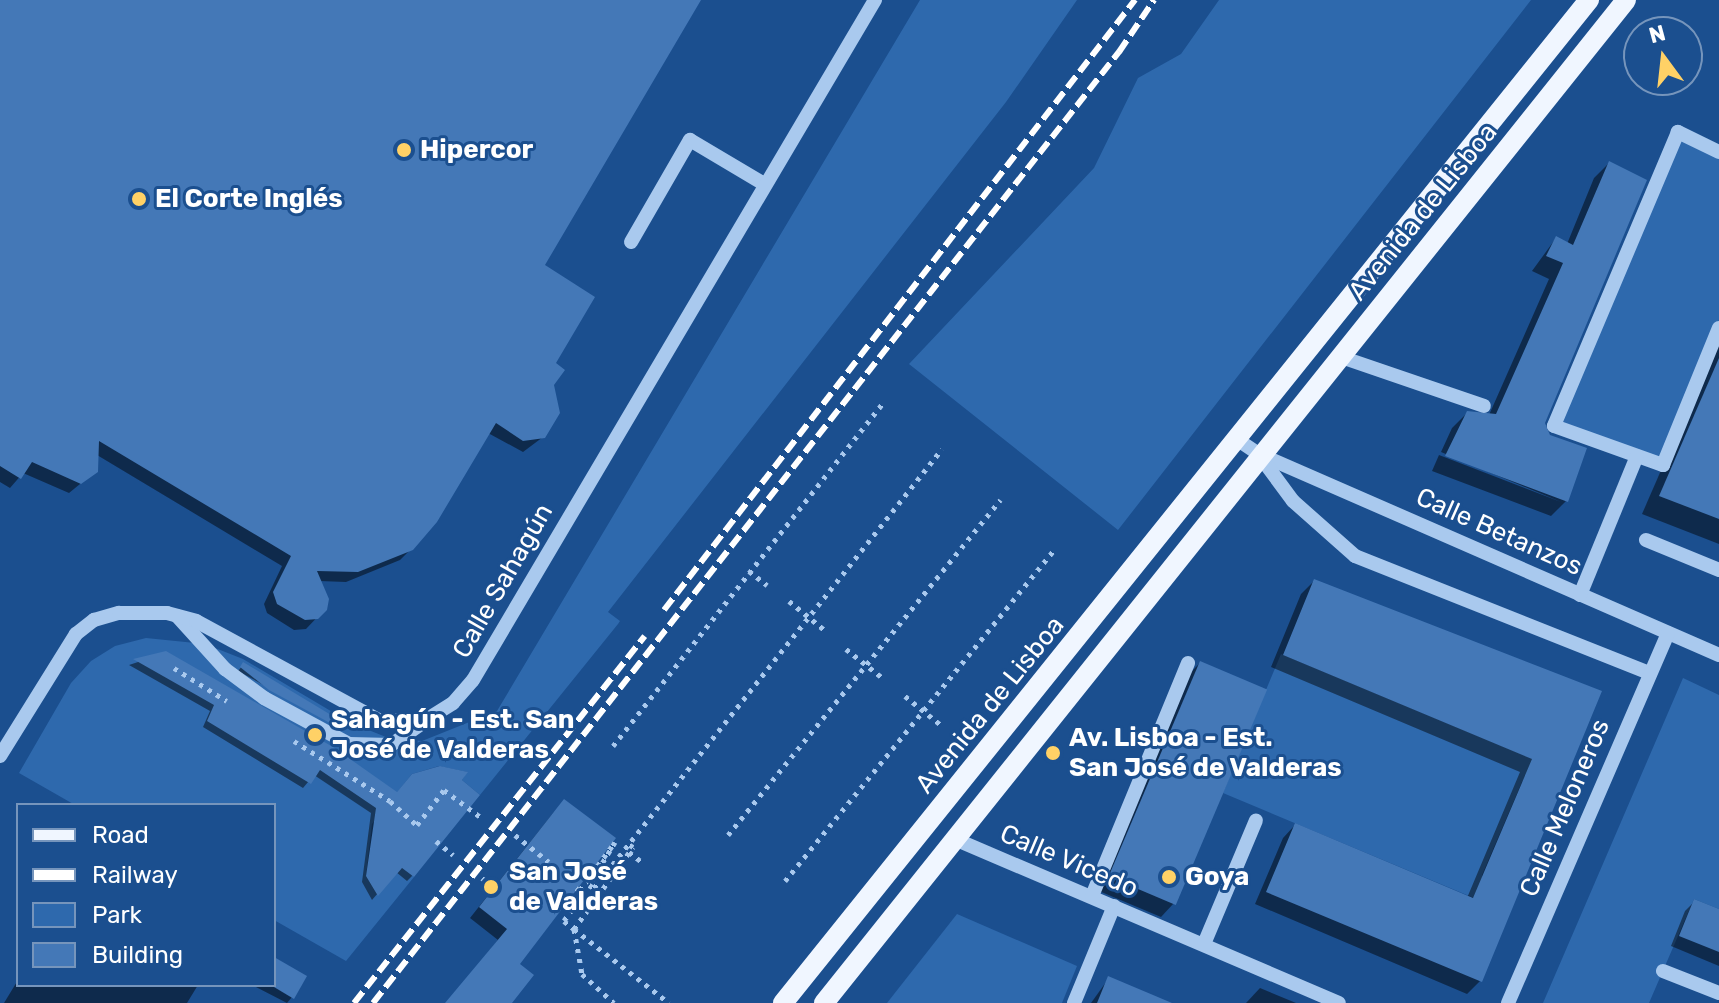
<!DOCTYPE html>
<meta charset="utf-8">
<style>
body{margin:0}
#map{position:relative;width:1719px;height:1003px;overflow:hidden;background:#1b4f8f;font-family:Rubik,sans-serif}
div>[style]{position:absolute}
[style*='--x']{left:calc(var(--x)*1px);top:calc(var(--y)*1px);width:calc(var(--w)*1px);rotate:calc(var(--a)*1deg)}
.green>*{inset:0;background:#2e69ad}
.shadow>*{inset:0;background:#0007}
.building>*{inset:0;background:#4478b7;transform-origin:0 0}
.path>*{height:5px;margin-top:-2.5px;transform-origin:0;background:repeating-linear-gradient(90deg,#a9c9ee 0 4px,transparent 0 10px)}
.minor>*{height:14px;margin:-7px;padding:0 7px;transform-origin:7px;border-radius:7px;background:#a9c9ee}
.major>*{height:20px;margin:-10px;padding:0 10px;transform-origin:10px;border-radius:10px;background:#f0f6ff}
.rail>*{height:6px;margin-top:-3px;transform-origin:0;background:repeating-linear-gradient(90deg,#fff 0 14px,transparent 0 20px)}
.dots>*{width:22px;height:22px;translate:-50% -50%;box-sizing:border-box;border:4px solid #1b4f8f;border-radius:50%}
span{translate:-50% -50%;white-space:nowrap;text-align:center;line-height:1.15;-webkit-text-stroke:6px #1b4f8f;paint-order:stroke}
.poi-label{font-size:26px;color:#fff;font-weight:700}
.left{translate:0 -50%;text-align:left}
.street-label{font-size:26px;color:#fff}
.legend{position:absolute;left:16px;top:803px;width:260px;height:184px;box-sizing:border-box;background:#1b4f8f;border:2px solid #7695bc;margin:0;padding:10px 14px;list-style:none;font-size:24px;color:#fff}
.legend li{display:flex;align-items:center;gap:16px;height:40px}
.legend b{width:40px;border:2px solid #7695bc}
.north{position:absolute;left:1623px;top:16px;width:80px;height:80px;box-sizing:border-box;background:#1b4f8f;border:2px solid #7695bc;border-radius:50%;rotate:345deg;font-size:22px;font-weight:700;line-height:32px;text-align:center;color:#fff}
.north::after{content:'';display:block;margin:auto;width:28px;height:36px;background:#ffd166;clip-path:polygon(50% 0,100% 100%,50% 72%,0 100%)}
</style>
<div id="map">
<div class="green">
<i style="clip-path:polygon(920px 0,1077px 0,1006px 102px,608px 612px,620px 621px,618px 624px,480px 795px,462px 780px,467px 772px,439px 766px,412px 774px,390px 801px,372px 824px,366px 876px,402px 868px,414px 877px,346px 961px,274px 920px,274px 805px,75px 805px,19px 773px,71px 683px,91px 661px,115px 646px,146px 638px,205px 644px,243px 659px,351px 723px,386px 737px,422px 741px,497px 711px)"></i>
<i style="clip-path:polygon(1219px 0,1531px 0,1118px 530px,909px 364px,1094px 168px,1138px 78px,1181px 54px)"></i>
<i style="clip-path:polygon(1678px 130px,1719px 150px,1719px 332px,1664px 467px,1553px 426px)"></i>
<i style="clip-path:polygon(1281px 654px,1545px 764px,1522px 782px,1482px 875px,1486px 903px,1223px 793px)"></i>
<i style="clip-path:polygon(1683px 678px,1719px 695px,1719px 909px,1694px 899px,1649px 1003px,1543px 1003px)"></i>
<i style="clip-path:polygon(957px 914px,1077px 966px,1062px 1003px,887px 1003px)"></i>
</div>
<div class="shadow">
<i style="clip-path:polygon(0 0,699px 0,542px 266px,554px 364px,543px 437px,523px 452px,488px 433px,411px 549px,400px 560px,346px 582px,319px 581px,325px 609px,306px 629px,294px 630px,267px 613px,264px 604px,282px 566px,97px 455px,96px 471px,69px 493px,23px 473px,10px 488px,0 482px)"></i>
<i style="clip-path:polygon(1609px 163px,1542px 423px,1566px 501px,1551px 516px,1432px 471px,1439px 455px,1561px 502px,1441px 452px,1452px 428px,1467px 413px,1489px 415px,1549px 279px,1532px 271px,1556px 238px,1567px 244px,1594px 178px)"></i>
<i style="clip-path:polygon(1719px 337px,1719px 544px,1642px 514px)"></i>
<i style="clip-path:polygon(1314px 581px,1599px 693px,1480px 981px,1467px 994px,1255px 904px,1283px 838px,1295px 825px,1467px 898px,1520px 772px,1271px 667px,1301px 594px)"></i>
<i style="clip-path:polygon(165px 653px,397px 794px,412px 876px,407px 881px,396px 872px,372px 900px,362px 882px,371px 813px,314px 775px,303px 788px,203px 727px,210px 711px,129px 665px)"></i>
<i style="clip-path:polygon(1200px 663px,1174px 903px,1161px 917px,1099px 891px,1187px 676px)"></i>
<i style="clip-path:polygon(243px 665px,342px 728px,238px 671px)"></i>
<i style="clip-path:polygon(554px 812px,509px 1003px,448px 1003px,498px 940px,470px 918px)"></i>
<i style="clip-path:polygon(1695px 901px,1719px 911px,1719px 966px,1671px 946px,1685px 911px)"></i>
<i style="clip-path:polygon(274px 960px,292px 997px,287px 1003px,252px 985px,274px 985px)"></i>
<i style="clip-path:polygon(1109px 978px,1167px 1003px,1091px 1003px)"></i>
<i style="clip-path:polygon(18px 980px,18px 985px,198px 985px,187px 1003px,4px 1003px)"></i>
<i style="clip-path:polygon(1260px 988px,1296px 1003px,1246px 1003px)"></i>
</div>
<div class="building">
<i style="clip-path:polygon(0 0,701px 0,545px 265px,595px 297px,556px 363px,565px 370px,554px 385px,560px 413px,545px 438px,523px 441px,496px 423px,437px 522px,413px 550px,358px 572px,317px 571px,329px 599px,327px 610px,318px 619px,305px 620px,277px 604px,273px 592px,291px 556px,99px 441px,98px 472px,81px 484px,32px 462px,21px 479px,0 466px)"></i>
<i style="clip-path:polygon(1609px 161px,1647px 180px,1545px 423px,1550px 435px,1587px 448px,1568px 502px,1445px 456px,1467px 411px,1496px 414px,1563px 263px,1546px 256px,1556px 236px,1573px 245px)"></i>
<i style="clip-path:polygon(1719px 358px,1719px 519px,1659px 496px)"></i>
<i style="clip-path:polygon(1314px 579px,1602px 691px,1482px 982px,1266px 892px,1295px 823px,1473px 898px,1532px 759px,1283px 655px)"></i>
<i style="clip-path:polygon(166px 651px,333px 747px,397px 792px,412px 774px,440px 766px,468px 772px,462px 780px,480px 795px,414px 877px,402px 868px,378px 896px,366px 876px,376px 808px,320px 770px,311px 784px,207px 721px,214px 705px,133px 659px)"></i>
<i style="left:1200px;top:661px;width:73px;height:234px;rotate:23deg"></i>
<i style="clip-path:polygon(243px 662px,346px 724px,343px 730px,269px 690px,240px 667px)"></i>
<i style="clip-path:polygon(564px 799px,616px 838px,520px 964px,534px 975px,512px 1003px,445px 1003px,507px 929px,479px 907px)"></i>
<i style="clip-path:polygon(1694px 899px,1719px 909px,1719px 952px,1679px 936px)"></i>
<i style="clip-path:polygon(274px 957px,307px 976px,294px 999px,274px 987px)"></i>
<i style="clip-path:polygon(1108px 976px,1172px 1003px,1097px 1003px)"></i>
</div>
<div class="path">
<i style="--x:749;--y:571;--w:23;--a:38"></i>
<i style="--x:789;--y:601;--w:49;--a:39.2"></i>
<i style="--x:846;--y:649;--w:48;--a:38.3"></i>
<i style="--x:174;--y:668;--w:62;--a:31.9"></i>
<i style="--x:905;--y:696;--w:46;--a:38.9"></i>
<i style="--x:294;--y:741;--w:113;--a:32"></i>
<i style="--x:390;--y:801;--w:36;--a:42"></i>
<i style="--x:417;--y:825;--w:44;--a:-52.4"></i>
<i style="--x:444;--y:790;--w:47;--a:36.4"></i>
<i style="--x:613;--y:746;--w:437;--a:-51.8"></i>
<i style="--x:515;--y:835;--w:43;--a:38.5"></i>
<i style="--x:728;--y:835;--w:432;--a:-50.9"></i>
<i style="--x:436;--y:841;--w:22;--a:39"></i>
<i style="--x:629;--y:852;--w:18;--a:38"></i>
<i style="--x:482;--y:878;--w:20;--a:37"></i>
<i style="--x:785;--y:881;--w:429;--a:-50.9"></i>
<i style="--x:576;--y:888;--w:9;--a:32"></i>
<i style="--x:584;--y:893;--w:34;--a:126"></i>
<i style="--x:564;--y:921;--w:13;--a:39"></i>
<i style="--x:574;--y:929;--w:101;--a:-54.3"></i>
<i style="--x:633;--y:847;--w:7;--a:-146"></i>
<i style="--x:580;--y:890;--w:59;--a:-53.9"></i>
<i style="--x:615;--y:842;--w:50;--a:121.2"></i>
<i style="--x:589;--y:885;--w:6;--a:31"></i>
<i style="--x:594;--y:888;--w:560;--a:-51.6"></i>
<i style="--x:574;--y:929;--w:120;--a:37.9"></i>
<i style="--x:574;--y:929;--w:46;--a:79.9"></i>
<i style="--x:582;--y:974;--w:43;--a:42.2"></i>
</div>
<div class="minor">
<i style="--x:1719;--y:152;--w:46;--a:-154"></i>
<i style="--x:1678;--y:132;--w:319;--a:112.9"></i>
<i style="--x:1554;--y:426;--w:116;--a:19.7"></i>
<i style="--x:1663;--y:465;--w:148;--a:-67.8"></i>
<i style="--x:631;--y:242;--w:118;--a:-60"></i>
<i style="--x:690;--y:140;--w:86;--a:30.7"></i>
<i style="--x:1341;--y:357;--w:151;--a:18.9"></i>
<i style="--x:1238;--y:440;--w:25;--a:34"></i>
<i style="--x:1259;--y:454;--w:502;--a:23.6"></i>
<i style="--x:1259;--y:455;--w:57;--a:53.5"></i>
<i style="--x:1293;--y:501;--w:83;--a:41.6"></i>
<i style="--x:1355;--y:556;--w:316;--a:21.7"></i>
<i style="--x:1646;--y:540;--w:79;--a:22.3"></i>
<i style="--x:1580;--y:595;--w:150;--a:-67.7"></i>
<i style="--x:177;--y:616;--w:72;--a:47.8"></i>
<i style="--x:225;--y:669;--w:49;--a:36.6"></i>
<i style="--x:264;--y:698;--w:97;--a:28.4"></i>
<i style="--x:349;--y:744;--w:42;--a:1.4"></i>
<i style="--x:391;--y:745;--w:37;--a:-35"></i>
<i style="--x:0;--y:756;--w:144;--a:-58.1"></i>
<i style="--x:76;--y:634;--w:23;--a:-38"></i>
<i style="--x:94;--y:620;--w:26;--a:-16"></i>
<i style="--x:119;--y:613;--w:48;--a:0"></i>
<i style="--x:167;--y:613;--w:30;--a:15"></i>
<i style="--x:196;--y:621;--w:209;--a:28.5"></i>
<i style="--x:380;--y:721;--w:46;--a:-1.2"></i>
<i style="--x:426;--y:720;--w:32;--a:-32"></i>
<i style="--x:453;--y:703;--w:30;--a:-49"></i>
<i style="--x:473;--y:680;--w:790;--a:-59.41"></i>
<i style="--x:957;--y:840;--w:415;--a:23.1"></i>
<i style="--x:1092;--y:896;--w:252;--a:-67.6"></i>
<i style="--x:1204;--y:944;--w:134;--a:-67.2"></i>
<i style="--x:1663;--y:971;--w:60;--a:21.4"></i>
<i style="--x:1074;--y:1003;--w:105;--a:-67.6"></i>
<i style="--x:1508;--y:1003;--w:403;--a:-66.6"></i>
</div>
<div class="major">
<i style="--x:783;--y:1003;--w:1287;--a:-51.22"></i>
<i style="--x:824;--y:1003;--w:1284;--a:-51.35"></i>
</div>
<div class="rail">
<i style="--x:664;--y:610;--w:771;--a:-52.33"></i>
<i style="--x:354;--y:1003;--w:468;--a:-51.6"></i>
<i style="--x:373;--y:1003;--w:1209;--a:-51.89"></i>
<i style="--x:1119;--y:52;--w:63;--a:-56.1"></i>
</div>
<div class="dots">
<i style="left:404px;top:150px;background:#ffd166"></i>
<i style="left:139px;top:199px;background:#ffd166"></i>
<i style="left:315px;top:735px;background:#ffd166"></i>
<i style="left:1053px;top:753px;background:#ffd166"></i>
<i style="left:1169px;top:877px;background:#ffd166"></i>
<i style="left:491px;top:887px;background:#ffd166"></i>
</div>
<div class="poi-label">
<span class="left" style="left:420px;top:150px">Hipercor</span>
<span class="left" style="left:155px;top:199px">El Corte Inglés</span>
<span class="left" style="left:331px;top:735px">Sahagún - Est. San<br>José de Valderas</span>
<span class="left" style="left:1069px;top:753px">Av. Lisboa - Est.<br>San José de Valderas</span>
<span class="left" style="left:509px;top:887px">San José<br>de Valderas</span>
<span class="left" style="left:1185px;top:877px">Goya</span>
</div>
<div class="street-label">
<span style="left:1423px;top:212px;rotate:-51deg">Avenida de Lisboa</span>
<span style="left:1499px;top:532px;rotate:24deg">Calle Betanzos</span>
<span style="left:503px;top:581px;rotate:-60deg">Calle Sahagún</span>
<span style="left:990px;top:705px;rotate:-51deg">Avenida de Lisboa</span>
<span style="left:1565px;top:808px;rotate:-67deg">Calle Meloneros</span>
<span style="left:1069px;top:861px;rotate:23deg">Calle Vicedo</span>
</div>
<ul class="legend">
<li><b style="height:10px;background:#f0f6ff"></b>Road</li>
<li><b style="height:10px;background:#fff"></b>Railway</li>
<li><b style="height:22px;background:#2e69ad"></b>Park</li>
<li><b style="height:22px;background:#4478b7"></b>Building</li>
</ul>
<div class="north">N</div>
</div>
